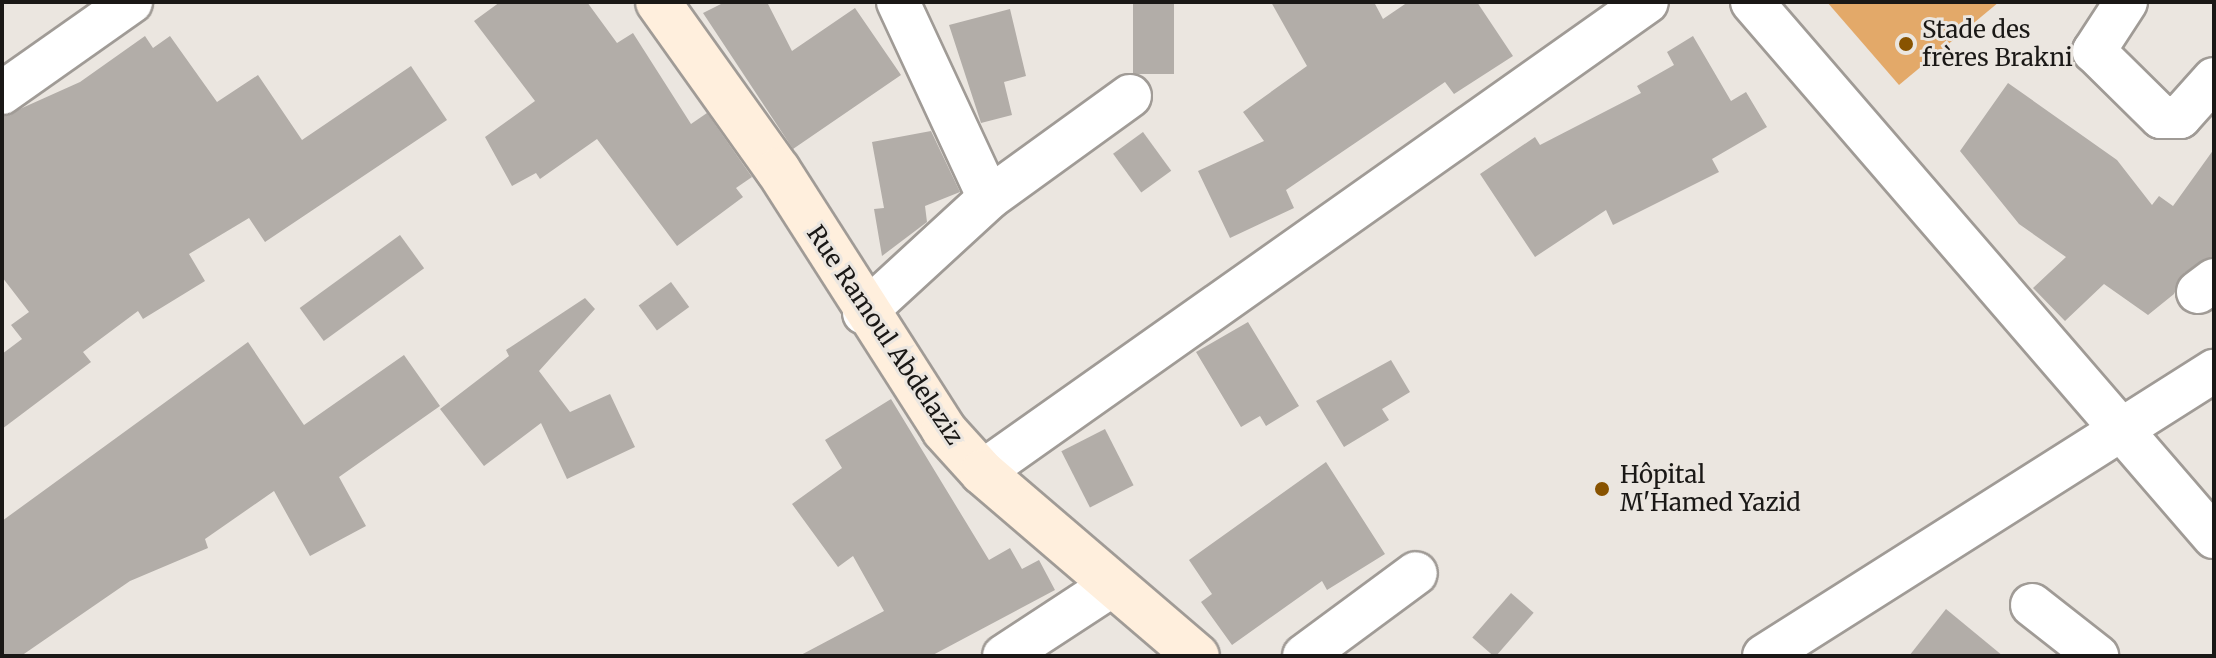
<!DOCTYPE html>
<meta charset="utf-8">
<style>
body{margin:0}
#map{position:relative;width:2216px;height:658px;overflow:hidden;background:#ebe6e0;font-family:Merriweather,serif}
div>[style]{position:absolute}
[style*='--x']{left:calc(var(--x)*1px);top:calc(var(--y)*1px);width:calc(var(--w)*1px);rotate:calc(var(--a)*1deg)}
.green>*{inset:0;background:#e3a969}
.building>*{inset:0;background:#b2ada8;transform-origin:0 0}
.roads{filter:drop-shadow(2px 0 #a09b96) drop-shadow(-2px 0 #a09b96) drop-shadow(0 2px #a09b96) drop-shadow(0 -2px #a09b96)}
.street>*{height:42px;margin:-21px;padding:0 21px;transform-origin:21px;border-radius:21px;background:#fff}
.secondary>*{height:44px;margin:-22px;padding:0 22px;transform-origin:22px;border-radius:22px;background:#ffefdd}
.dots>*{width:22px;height:22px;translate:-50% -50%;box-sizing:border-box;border:4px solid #ebe6e0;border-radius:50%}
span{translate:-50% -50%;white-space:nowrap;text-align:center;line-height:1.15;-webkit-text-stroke:6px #ebe6e0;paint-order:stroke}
.poi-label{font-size:24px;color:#1a1816}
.left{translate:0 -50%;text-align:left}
.street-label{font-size:24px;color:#1a1816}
.frame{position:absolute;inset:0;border:4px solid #1a1816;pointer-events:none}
</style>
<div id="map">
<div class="green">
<i style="clip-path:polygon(1827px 2px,1999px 2px,1899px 85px)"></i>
</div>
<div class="building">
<i style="clip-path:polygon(500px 2px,587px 2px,617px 43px,633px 33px,691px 124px,707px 113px,752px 177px,736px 188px,743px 197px,677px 246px,597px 139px,540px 179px,536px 173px,512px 186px,485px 137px,535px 101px,474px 21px)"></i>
<i style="clip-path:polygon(725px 2px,767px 2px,792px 51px,855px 8px,901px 75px,793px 149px,703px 13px)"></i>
<i style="left:1133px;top:2px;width:41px;height:72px"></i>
<i style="clip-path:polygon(1271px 2px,1374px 2px,1383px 19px,1408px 2px,1477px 2px,1513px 56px,1454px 94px,1445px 82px,1286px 190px,1294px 208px,1230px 238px,1198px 171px,1264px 141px,1243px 112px,1307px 66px)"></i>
<i style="clip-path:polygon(1010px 9px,1026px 76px,1004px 82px,1012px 115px,981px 123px,949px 25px)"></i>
<i style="clip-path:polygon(145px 36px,153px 48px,170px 36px,217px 102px,258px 75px,302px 140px,411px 66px,447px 120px,265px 242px,249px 218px,189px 254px,205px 281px,143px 319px,138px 311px,83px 352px,91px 362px,2px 429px,2px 354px,22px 339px,11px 325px,29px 312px,2px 277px,2px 117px,80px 82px)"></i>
<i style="clip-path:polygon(1693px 36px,1731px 101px,1746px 92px,1767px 127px,1712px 159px,1719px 172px,1613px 225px,1606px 210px,1535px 257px,1480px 174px,1535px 137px,1540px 145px,1641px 93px,1637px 86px,1674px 65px,1667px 52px)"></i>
<i style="clip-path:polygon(2008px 83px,2117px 160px,2152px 205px,2159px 196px,2173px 206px,2214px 149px,2214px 256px,2184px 273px,2174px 294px,2148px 315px,2104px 284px,2065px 321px,2033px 288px,2066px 257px,2019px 224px,1960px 151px)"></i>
<i style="clip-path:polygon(931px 131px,960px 192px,925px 206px,927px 222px,882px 256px,874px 209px,884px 208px,872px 142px)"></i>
<i style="left:1143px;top:132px;width:48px;height:37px;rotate:54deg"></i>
<i style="left:400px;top:235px;width:41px;height:124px;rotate:54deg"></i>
<i style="left:671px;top:282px;width:31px;height:40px;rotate:54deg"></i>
<i style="clip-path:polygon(585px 298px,595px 309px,539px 371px,570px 412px,610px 394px,635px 447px,567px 479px,541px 423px,484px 466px,440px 409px,509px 356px,506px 350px)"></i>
<i style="clip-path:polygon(1248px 322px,1299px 406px,1266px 426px,1260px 416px,1241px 427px,1196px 352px)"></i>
<i style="clip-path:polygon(248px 342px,304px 425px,404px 355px,440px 406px,339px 477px,366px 526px,310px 556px,274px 491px,205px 539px,208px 548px,130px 581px,21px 656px,2px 656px,2px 521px)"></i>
<i style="clip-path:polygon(1391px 360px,1410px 392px,1382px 409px,1389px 420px,1344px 447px,1316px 401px)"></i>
<i style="clip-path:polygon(891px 399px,989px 560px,1010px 548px,1022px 569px,1039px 560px,1055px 590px,931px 656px,799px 656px,884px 611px,853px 556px,838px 567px,792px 504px,842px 468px,825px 440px)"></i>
<i style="left:1105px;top:429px;width:63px;height:49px;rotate:63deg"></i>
<i style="clip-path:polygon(1326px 462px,1385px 554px,1327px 590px,1322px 581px,1232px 645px,1201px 602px,1212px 594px,1189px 560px)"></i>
<i style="left:1511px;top:593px;width:30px;height:59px;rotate:41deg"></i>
<i style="clip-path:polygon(1946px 609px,2003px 656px,1909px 656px)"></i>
</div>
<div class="roads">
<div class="street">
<i style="--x:898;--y:2;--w:216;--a:65.1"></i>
<i style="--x:1752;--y:2;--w:707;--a:49.19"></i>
<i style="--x:2126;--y:2;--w:59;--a:123.1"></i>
<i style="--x:2094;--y:51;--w:94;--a:44.6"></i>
<i style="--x:2161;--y:117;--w:19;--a:0"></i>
<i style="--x:2180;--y:117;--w:51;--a:-48.2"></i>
<i style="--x:2;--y:93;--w:158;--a:-35.2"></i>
<i style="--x:2198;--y:292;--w:20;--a:-37"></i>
<i style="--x:864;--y:313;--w:170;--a:-42.6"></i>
<i style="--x:989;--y:198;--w:174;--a:-35.9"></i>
<i style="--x:982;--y:472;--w:814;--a:-35.25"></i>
<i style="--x:2032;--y:605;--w:83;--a:38.1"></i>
<i style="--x:1004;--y:656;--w:128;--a:-33.2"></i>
<i style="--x:1304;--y:656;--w:139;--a:-36.5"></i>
<i style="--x:1764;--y:656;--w:533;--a:-32.35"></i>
</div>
<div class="secondary">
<i style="--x:658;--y:2;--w:206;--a:54.5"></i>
<i style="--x:778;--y:170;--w:308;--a:57.4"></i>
<i style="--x:944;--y:430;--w:57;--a:47.9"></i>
<i style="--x:982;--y:472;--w:283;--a:40.6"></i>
</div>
</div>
<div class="dots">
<i style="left:1906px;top:44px;background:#885300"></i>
<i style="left:1602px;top:489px;background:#885300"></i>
</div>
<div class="poi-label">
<span class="left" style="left:1922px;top:44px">Stade des<br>frères Brakni</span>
<span class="left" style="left:1620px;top:489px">Hôpital<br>M'Hamed Yazid</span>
</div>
<div class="street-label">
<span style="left:885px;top:335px;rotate:56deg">Rue Ramoul Abdelaziz</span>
</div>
<div class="frame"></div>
</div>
